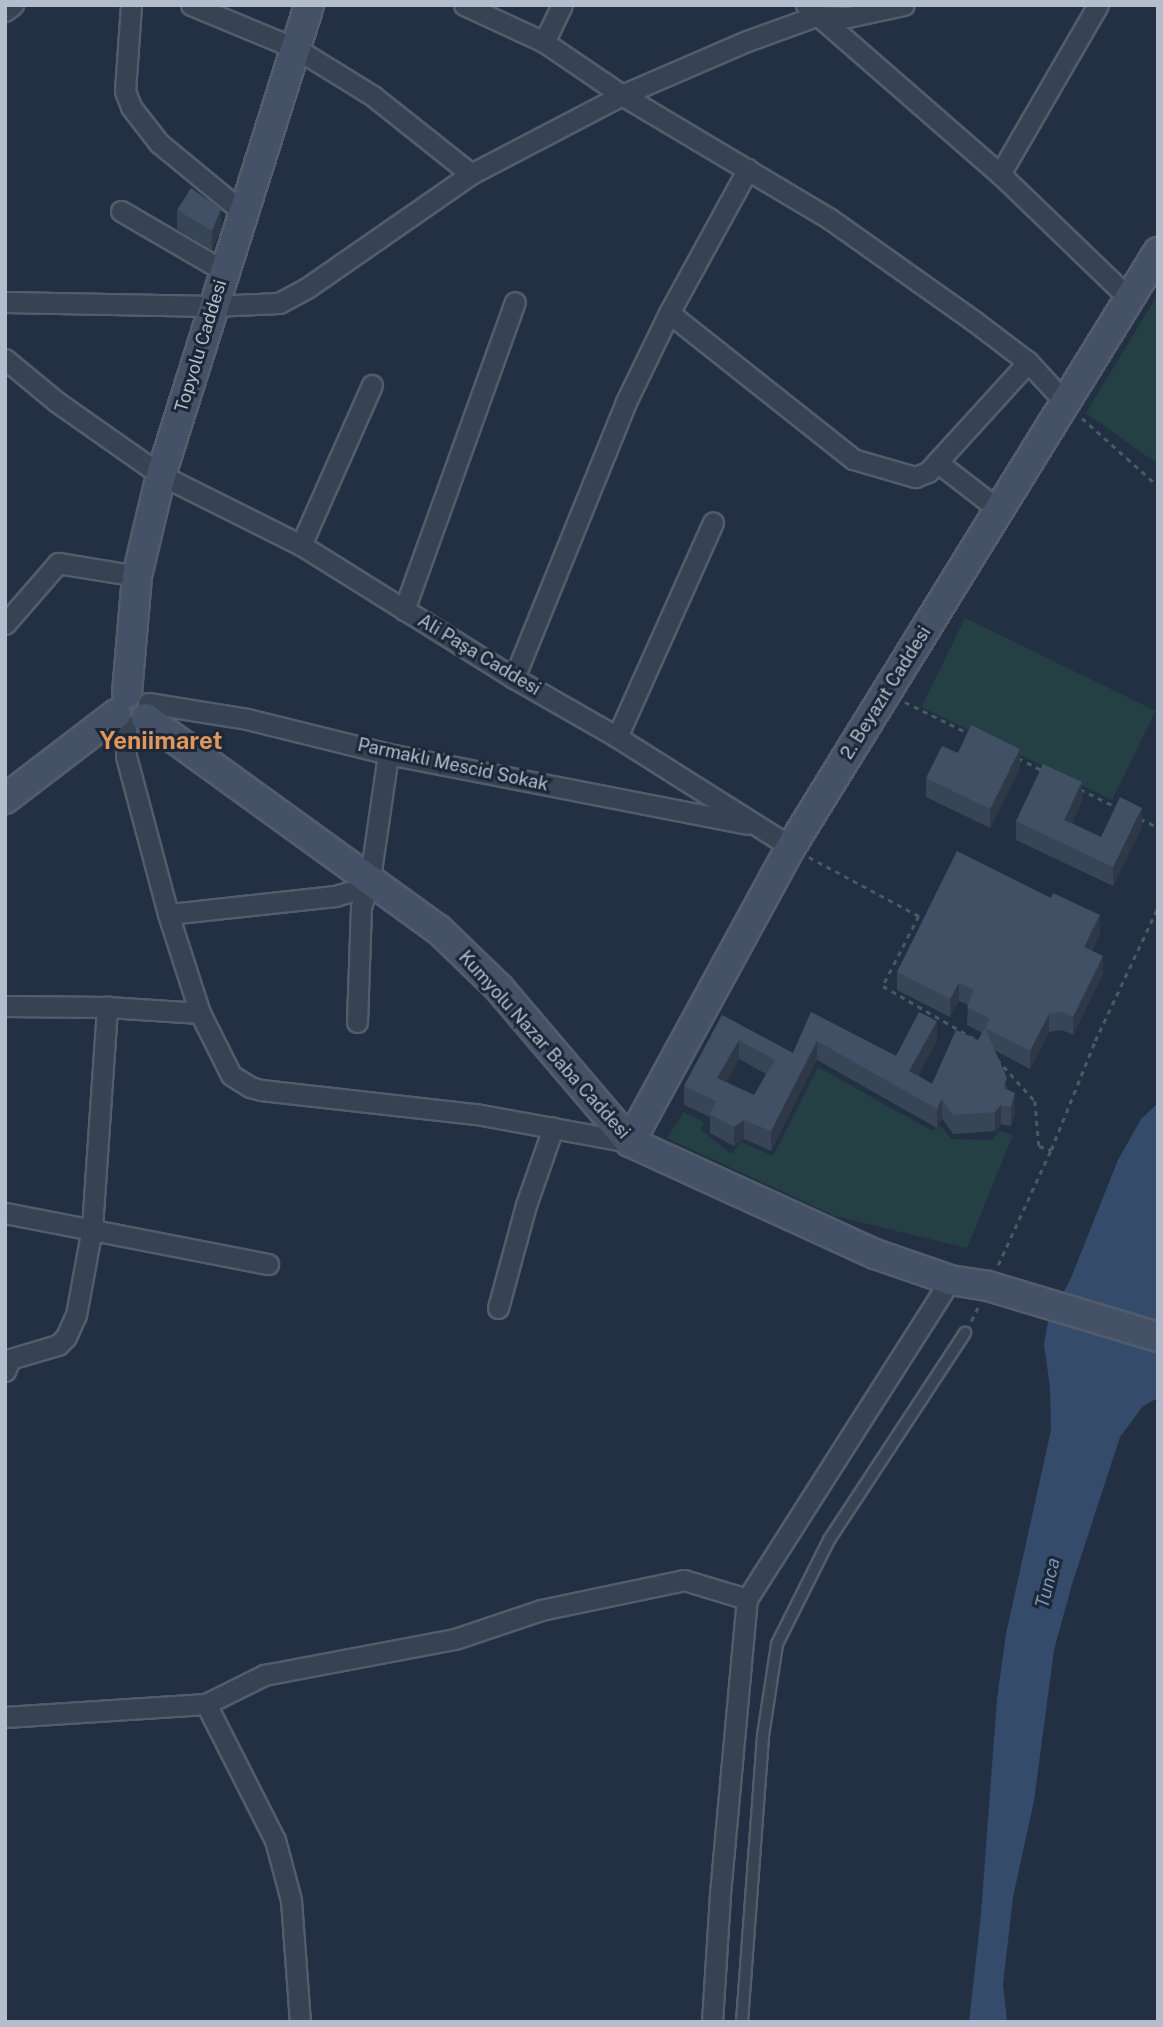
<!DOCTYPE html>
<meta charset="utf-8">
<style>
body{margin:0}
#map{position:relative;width:1163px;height:2027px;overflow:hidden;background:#233043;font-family:"Public Sans",sans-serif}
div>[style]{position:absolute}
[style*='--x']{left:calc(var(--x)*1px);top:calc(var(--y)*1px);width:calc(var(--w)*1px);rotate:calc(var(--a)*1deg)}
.green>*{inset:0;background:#254044;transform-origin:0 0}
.water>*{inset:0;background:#354b6b}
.path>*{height:2.5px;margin-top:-1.25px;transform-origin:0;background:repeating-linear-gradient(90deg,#435d60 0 5px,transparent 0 10px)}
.roads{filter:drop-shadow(2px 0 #525d6c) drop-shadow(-2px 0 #525d6c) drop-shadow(0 2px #525d6c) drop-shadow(0 -2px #525d6c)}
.lane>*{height:10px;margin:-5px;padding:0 5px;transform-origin:5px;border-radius:5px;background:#374252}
.street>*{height:19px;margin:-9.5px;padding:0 9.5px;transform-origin:9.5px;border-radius:9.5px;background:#374252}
.secondary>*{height:28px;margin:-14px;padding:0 14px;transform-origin:14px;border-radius:14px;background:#455166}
.wall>*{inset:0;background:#384557}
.shaded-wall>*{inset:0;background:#2e3847}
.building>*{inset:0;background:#415065}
span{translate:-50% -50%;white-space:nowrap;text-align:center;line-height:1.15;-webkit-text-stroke:6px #1c2737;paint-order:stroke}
.street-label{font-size:18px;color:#b4bdcc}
.water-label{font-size:19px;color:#7993b7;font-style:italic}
.district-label{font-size:24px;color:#e1965b;font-weight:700}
.frame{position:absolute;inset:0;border:7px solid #b4bdcc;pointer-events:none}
</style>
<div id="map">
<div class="green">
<i style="clip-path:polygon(1158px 294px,1158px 464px,1086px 413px)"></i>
<i style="left:965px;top:618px;width:212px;height:99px;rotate:26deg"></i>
<i style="clip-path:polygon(818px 1067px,932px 1131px,941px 1126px,951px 1139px,992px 1140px,1000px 1131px,1013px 1135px,967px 1248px,835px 1216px,667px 1138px,684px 1112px,704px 1122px,700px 1129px,731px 1154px,741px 1142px,773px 1156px)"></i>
</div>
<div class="water">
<i style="clip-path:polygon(1158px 1103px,1158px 1398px,1143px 1406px,1120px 1437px,1072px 1584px,1054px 1650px,1034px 1801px,1013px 1897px,1003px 1984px,1007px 2022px,969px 2022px,981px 1914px,997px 1699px,1006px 1634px,1051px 1430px,1050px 1388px,1044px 1344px,1048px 1322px,1071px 1278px,1118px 1160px,1141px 1119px)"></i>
</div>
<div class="path">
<i style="--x:1082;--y:418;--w:102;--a:41.8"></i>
<i style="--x:905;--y:702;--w:70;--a:26.2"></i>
<i style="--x:1018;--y:758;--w:28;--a:27"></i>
<i style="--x:1080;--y:789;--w:42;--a:26.6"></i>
<i style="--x:1140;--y:819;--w:20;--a:24"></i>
<i style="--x:809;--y:857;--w:125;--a:28.2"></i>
<i style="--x:919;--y:916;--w:79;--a:117.2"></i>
<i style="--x:883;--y:986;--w:112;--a:30"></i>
<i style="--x:997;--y:1059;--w:57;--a:47.9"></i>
<i style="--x:1035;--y:1101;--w:45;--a:84.9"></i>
<i style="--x:1039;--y:1146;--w:13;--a:18"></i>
<i style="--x:998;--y:1265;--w:127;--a:-65.3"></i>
<i style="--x:1051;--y:1150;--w:118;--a:-68"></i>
<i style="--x:1095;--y:1041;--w:148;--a:-64.8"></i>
<i style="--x:971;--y:1321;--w:18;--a:-63"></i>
</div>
<div class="roads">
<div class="lane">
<i style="--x:742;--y:2022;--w:287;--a:-85.8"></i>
<i style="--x:763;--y:1736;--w:93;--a:-81.3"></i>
<i style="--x:777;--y:1644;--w:116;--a:-63.4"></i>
<i style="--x:829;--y:1540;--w:248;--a:-56.7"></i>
</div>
<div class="street">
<i style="--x:131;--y:5;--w:86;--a:94"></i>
<i style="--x:125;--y:91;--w:17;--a:69"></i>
<i style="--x:131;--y:107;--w:46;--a:52.1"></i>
<i style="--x:159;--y:143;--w:110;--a:39.5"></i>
<i style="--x:191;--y:5;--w:115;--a:22.5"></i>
<i style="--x:297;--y:49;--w:89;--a:31.7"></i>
<i style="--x:373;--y:96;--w:125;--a:38.5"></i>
<i style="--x:464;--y:5;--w:88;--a:24.8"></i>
<i style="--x:544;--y:42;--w:94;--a:34.2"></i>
<i style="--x:622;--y:95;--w:242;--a:30.8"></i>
<i style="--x:830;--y:219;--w:176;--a:35.3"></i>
<i style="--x:974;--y:321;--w:68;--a:37.2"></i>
<i style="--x:1028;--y:362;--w:56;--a:47.2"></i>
<i style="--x:806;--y:5;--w:257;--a:41.1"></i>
<i style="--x:1000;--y:174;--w:180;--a:43.9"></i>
<i style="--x:5;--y:11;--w:10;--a:-37"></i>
<i style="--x:544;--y:42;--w:41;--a:-64.1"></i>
<i style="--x:1000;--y:174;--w:195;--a:-59.9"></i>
<i style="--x:121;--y:211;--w:119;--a:30.2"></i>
<i style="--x:5;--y:302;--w:208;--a:1.1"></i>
<i style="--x:213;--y:306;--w:66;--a:-2.6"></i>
<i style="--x:279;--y:303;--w:32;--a:-28"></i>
<i style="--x:307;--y:288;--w:200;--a:-34.8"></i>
<i style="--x:471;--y:174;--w:170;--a:-27.6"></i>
<i style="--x:622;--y:95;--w:136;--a:-23.4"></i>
<i style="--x:747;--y:41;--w:73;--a:-19.9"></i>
<i style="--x:816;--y:16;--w:32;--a:2"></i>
<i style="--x:848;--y:17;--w:57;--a:-12.1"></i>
<i style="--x:669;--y:313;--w:164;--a:-61.3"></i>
<i style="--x:5;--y:359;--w:67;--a:39.6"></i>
<i style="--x:57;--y:402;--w:127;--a:35.1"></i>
<i style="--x:161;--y:475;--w:157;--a:26.6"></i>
<i style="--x:301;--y:545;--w:251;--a:32"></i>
<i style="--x:514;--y:678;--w:119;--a:29.8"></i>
<i style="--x:617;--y:737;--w:206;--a:32.3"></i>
<i style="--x:937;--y:462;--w:78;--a:37.7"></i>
<i style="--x:301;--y:545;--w:175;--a:-66.1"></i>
<i style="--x:404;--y:610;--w:327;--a:-70.2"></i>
<i style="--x:5;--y:624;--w:81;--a:-49"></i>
<i style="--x:58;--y:563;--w:80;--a:9.3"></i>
<i style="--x:514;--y:678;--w:296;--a:-67.9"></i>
<i style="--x:625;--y:404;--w:101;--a:-64.2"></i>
<i style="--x:669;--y:313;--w:235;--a:38.4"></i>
<i style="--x:853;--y:459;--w:65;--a:16.2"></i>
<i style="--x:915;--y:477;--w:14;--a:-21"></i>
<i style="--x:928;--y:472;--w:149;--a:-47.7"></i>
<i style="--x:148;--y:703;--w:100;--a:9.2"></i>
<i style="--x:247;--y:719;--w:145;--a:13.9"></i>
<i style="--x:388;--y:754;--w:366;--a:11"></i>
<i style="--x:126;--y:725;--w:31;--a:90"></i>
<i style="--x:126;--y:756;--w:163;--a:75.1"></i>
<i style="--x:617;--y:737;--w:235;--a:-65.9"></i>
<i style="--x:370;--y:878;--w:19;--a:141"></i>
<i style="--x:355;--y:890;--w:21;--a:163"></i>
<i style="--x:335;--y:896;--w:168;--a:173.8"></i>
<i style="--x:168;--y:914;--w:104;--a:72.1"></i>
<i style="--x:200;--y:1013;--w:69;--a:63.4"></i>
<i style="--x:231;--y:1075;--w:22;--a:32"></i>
<i style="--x:250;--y:1087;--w:11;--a:15"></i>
<i style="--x:261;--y:1090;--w:216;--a:6.4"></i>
<i style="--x:476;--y:1114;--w:157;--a:10.3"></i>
<i style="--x:5;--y:1006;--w:102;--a:0.6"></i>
<i style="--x:107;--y:1007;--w:93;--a:3.7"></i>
<i style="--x:357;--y:1022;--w:115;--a:-88"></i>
<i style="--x:361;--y:907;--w:30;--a:-73"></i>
<i style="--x:370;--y:878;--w:125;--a:-81.7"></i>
<i style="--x:5;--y:1213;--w:268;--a:11"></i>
<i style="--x:498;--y:1308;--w:107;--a:-74.8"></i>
<i style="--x:526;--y:1205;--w:82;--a:-70.7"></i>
<i style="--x:5;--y:1371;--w:13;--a:-67"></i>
<i style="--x:10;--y:1359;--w:50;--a:-16.3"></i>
<i style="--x:58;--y:1345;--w:11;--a:-45"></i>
<i style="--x:66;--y:1337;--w:24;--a:-66"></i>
<i style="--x:76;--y:1315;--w:88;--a:-79.6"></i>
<i style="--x:92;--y:1228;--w:222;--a:-86.1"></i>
<i style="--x:206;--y:1704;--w:153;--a:63.1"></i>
<i style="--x:275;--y:1840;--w:62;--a:75.1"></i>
<i style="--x:291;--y:1900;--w:122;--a:85.8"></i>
<i style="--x:5;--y:1717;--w:201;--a:-3.7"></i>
<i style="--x:206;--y:1704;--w:65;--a:-26.6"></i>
<i style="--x:264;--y:1675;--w:194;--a:-10.7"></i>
<i style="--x:455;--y:1639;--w:91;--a:-18.6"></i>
<i style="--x:541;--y:1610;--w:146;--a:-11.8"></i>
<i style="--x:684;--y:1580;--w:66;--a:16.8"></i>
<i style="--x:712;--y:2022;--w:128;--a:-86.4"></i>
<i style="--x:720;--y:1894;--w:296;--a:-84.8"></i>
<i style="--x:747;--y:1599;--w:378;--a:-57.5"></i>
</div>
<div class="secondary">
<i style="--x:127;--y:693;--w:117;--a:-85.1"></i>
<i style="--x:137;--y:576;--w:104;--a:-76.6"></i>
<i style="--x:161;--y:475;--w:493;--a:-72.5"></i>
<i style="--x:146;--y:718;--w:360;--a:35.9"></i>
<i style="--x:438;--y:929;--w:85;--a:44"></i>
<i style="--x:499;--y:988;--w:202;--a:49.6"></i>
<i style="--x:630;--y:1142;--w:269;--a:24.6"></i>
<i style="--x:875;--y:1254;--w:79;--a:19.1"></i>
<i style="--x:950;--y:1280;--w:38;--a:9"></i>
<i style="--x:988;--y:1286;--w:177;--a:16.7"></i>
<i style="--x:5;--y:799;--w:140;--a:-37.4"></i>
<i style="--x:630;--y:1142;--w:336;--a:-61.4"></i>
<i style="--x:791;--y:847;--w:699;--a:-58.33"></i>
</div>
</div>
<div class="wall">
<i style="clip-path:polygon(177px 210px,221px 228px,212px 250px,177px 229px)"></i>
<i style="clip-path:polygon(1020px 768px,990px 828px,926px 797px,926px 778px)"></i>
<i style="clip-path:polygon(1082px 801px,1072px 823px,1101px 837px,1142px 827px,1113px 886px,1016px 840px,1016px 821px)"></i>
<i style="clip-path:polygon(evenodd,1100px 933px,1092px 951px,1103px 974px,1073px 1035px,1062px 1030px,1049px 1032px,1030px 1069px,994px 1050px,1015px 1112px,1011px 1126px,1001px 1124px,995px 1131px,953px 1134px,942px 1118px,937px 1128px,817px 1060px,771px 1151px,744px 1139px,734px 1146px,710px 1133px,710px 1117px,684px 1105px,684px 1086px,722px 1015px,793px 1053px,811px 1012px,896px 1056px,937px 1040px,918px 1075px,932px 1084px,978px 1040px,982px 1033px,967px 1025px,968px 1005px,959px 1001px,950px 1017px,897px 990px,897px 972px,1100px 933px,739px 1059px,766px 1074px,754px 1095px,726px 1082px,739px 1059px)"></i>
</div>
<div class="shaded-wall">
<i style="clip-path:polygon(221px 209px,221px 228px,212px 250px,212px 231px)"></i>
<i style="clip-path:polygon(1020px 749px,1020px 768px,990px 828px,990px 809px)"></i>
<i style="clip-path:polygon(1082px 782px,1082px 801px,1064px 839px,1064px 820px)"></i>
<i style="clip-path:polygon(1142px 808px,1142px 827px,1113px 886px,1113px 867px)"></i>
<i style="clip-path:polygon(1100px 915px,1100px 933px,1084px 965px,1084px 947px)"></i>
<i style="clip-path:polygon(1103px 956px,1103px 974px,1073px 1035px,1073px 1017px)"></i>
<i style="clip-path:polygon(959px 983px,959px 1001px,950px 1017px,950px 999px)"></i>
<i style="clip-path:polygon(1049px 1014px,1049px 1032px,1030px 1069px,1030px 1051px)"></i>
<i style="clip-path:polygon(937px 1021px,937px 1040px,909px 1090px,909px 1071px)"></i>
<i style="clip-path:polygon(739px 1040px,739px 1059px,717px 1097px,717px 1078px)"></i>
<i style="clip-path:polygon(817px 1041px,817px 1060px,771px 1151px,771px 1131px)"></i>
<i style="clip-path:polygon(1015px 1093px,1015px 1112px,1011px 1126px,1011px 1107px)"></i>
<i style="clip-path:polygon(942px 1099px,942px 1118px,937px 1128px,937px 1109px)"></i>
<i style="clip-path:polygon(1001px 1105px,1001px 1124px,995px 1131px,995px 1112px)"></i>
<i style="clip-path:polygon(744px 1120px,744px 1139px,734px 1146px,734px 1127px)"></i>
</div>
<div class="building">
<i style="clip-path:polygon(191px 188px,221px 209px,212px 231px,177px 210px)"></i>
<i style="clip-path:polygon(971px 725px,1020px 749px,990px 809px,926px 778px,942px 746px,958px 753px)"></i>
<i style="clip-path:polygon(1043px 764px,1082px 782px,1064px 820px,1101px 837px,1120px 797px,1142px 808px,1113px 867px,1016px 821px)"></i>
<i style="clip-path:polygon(957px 851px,1051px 898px,1053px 893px,1100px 915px,1084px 947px,1103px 956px,1073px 1017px,1062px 1012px,1049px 1014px,1030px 1051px,985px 1028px,990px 1019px,967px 1007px,974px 990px,959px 983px,950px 999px,897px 972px)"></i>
<i style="clip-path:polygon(evenodd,811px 1012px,896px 1056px,919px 1012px,937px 1021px,909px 1071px,932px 1084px,956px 1030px,978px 1040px,985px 1028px,1007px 1078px,1003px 1088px,1015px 1093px,1011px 1107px,1001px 1105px,995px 1112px,953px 1115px,942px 1099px,937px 1109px,817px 1041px,771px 1131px,744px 1120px,734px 1127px,710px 1114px,716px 1101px,684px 1086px,722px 1015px,793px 1053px,811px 1012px,739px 1040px,775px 1060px,754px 1095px,717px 1078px,739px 1040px)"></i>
</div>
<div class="street-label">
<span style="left:201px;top:346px;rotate:-73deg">Topyolu Caddesi</span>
<span style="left:479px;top:655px;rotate:31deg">Ali Paşa Caddesi</span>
<span style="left:886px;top:693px;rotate:-58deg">2. Beyazıt Caddesi</span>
<span style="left:453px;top:765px;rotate:12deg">Parmaklı Mescid Sokak</span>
<span style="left:544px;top:1045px;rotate:48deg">Kumyolu Nazar Baba Caddesi</span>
</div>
<div class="water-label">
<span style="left:1048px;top:1583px;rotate:-76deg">Tunca</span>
</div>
<div class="district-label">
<span style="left:161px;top:741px">Yeniimaret</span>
</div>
<div class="frame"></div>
</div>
